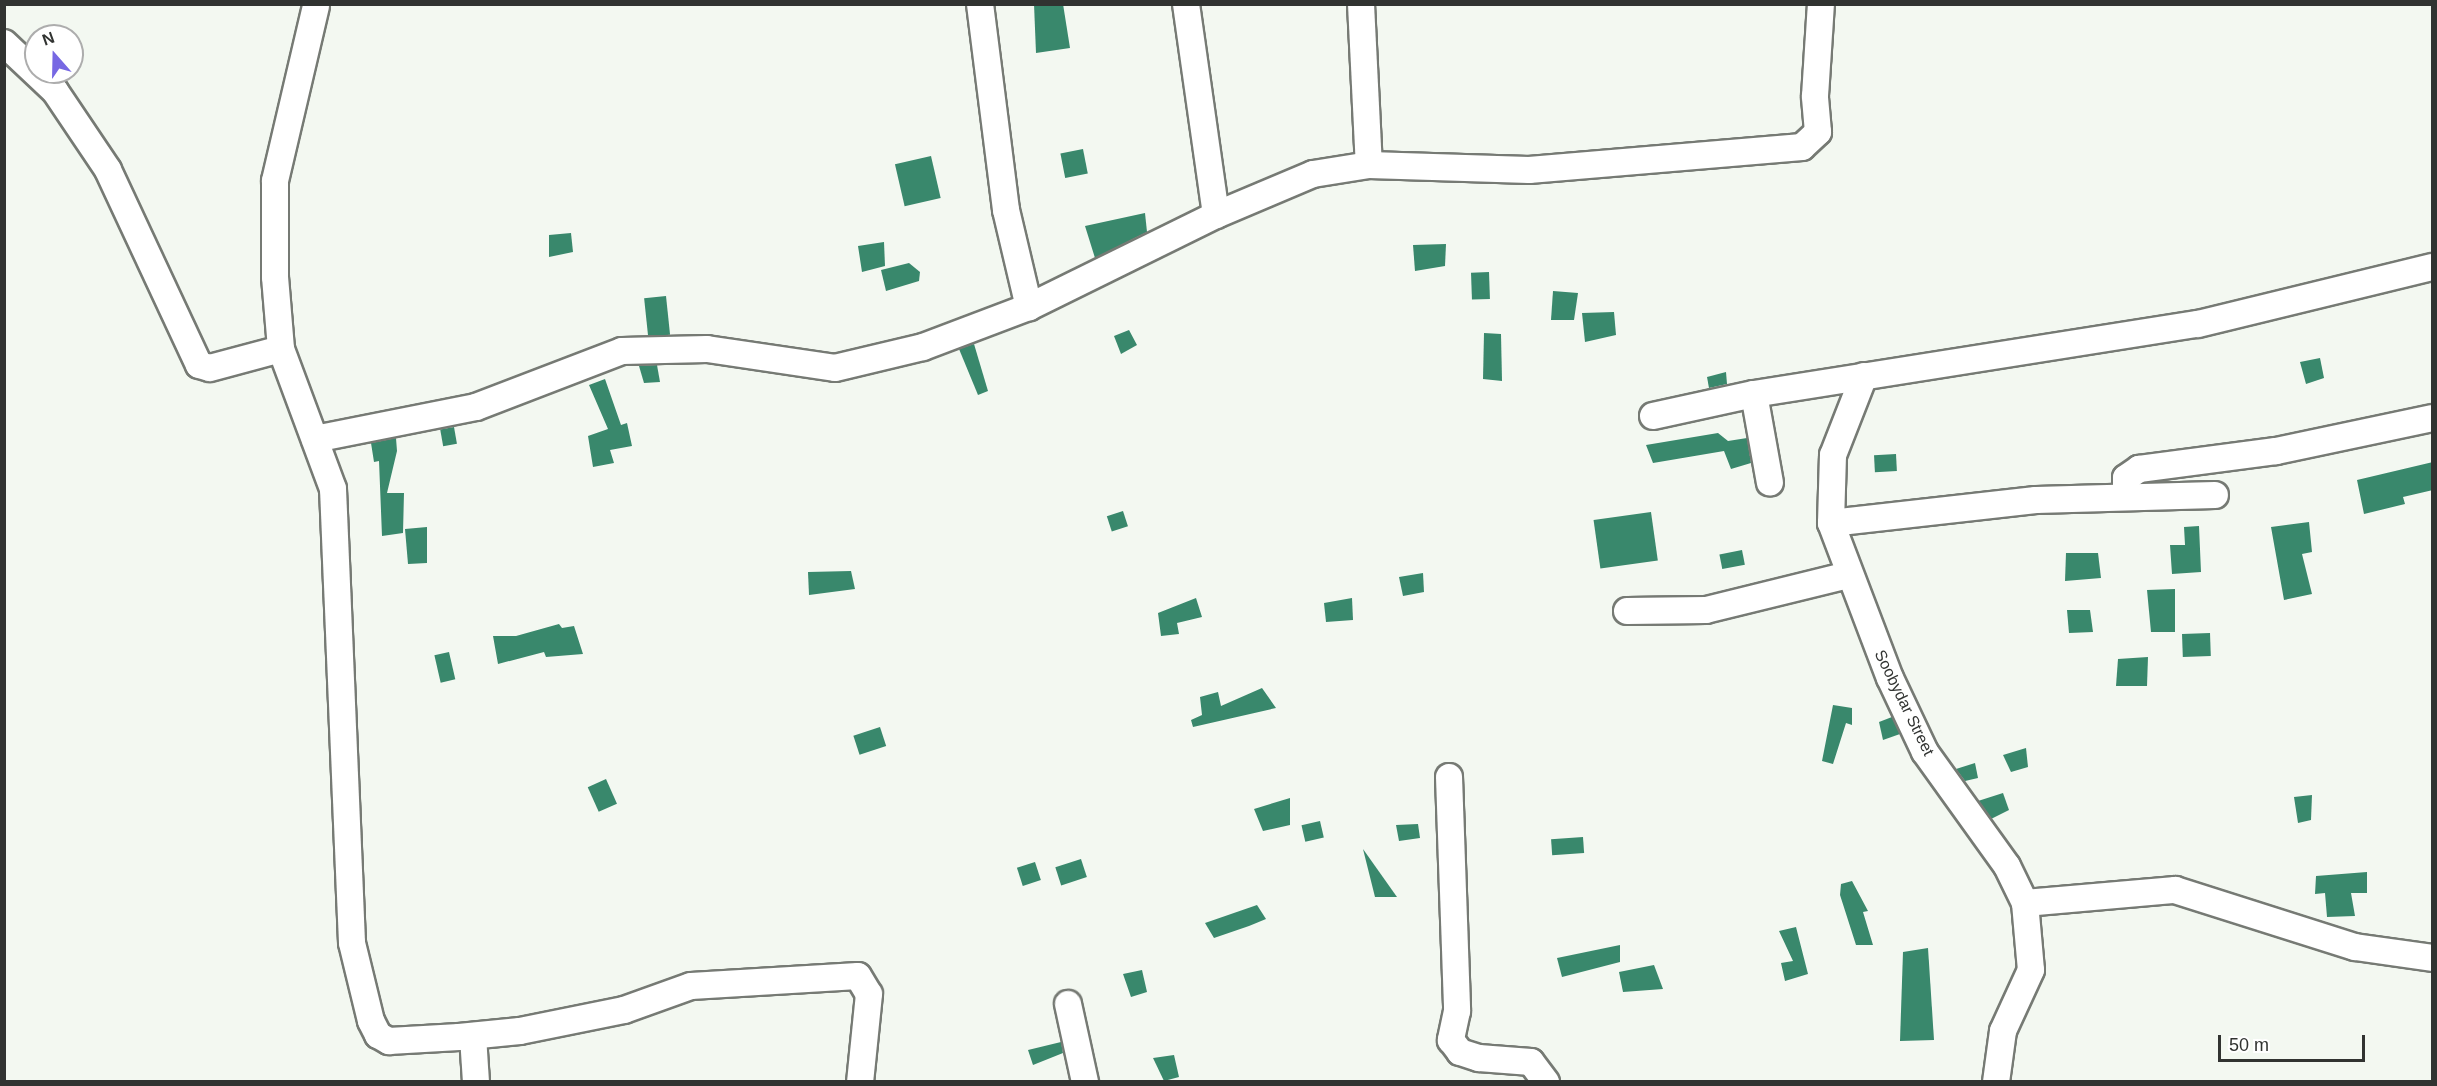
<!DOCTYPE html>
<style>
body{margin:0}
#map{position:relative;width:2437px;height:1086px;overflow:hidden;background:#f3f8f1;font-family:Arial,sans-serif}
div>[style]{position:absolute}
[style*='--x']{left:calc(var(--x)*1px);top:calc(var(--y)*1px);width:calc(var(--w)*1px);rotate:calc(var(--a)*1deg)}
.building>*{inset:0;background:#39886c;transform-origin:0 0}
.roads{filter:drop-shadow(2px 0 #767a74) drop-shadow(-2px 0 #767a74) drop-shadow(0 2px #767a74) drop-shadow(0 -2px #767a74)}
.minor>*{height:26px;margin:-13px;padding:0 13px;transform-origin:13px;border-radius:13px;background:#fff}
span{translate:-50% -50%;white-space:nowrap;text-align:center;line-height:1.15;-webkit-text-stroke:6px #fff;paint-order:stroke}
.street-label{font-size:16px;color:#313331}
.frame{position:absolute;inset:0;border:6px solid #313331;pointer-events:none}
.north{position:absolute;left:24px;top:24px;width:60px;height:60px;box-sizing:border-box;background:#fff;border:2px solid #adadad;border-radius:50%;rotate:340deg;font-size:16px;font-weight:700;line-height:24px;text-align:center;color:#313331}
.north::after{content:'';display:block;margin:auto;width:21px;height:27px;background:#7768e3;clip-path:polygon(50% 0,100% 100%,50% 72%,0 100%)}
.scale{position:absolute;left:2218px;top:1035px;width:147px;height:27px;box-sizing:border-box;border:3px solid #313331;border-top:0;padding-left:8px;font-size:18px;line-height:21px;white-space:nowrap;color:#313331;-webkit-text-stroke:4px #fff;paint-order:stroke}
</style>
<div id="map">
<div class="building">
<i style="clip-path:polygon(1034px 4px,1063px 4px,1070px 48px,1036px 53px)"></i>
<i style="left:1083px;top:149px;width:25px;height:23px;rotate:79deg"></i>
<i style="left:931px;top:156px;width:43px;height:37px;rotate:77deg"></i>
<i style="clip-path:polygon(1145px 213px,1147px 232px,1095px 258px,1085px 226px)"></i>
<i style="clip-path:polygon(571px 233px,573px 252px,549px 257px,549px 235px)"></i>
<i style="clip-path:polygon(884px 242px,885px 266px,862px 272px,858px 246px)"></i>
<i style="clip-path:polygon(1446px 244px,1445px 266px,1415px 271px,1413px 245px)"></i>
<i style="clip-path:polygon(909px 263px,920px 272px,919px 281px,886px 291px,881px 270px)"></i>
<i style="left:1489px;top:272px;width:27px;height:18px;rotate:88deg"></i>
<i style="clip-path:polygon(1553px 291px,1578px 293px,1574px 320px,1551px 320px)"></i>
<i style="left:666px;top:296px;width:39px;height:22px;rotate:84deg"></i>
<i style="clip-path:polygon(1614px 312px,1616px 335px,1585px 342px,1582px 313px)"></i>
<i style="clip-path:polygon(1129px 330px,1137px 345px,1121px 354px,1114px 336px)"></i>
<i style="clip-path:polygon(1484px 333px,1501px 334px,1502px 381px,1483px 379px)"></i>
<i style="clip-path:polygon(974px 344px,988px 391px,978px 395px,959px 349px)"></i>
<i style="clip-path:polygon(2320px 358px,2324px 378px,2306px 384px,2300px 362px)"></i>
<i style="clip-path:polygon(657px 365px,660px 382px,644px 383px,639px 366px)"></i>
<i style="clip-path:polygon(1726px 372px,1727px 384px,1709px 388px,1707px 377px)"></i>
<i style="clip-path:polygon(605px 379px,621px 425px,627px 423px,632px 446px,610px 450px,614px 463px,593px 467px,588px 436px,608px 429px,589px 385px)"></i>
<i style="left:454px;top:427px;width:17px;height:14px;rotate:80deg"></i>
<i style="clip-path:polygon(1718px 433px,1728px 441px,1747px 438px,1751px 463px,1731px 469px,1724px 451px,1653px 463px,1646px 445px)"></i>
<i style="clip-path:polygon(396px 438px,397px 451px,387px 493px,404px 493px,403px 533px,382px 536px,379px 461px,374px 462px,371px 443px)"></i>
<i style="left:1896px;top:454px;width:17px;height:22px;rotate:87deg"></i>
<i style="clip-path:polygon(2433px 462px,2433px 490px,2403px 497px,2405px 504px,2364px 514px,2357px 480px)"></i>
<i style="left:1123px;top:511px;width:16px;height:17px;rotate:72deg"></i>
<i style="left:1651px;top:512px;width:49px;height:58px;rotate:82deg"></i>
<i style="clip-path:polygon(2309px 522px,2312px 552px,2302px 554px,2312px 594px,2284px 600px,2271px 527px)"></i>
<i style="clip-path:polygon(2199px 526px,2201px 572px,2172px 574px,2170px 545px,2185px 545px,2184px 527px)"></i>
<i style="clip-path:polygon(427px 527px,427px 563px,408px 564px,405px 529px)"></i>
<i style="left:1742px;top:550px;width:15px;height:23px;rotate:79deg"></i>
<i style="clip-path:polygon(2066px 553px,2098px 553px,2101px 578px,2065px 581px)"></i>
<i style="clip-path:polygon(851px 571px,855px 589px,809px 595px,808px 572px)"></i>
<i style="clip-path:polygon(1423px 573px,1424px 592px,1403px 596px,1399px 577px)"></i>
<i style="clip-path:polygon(2175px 589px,2175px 632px,2151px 632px,2147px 590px)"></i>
<i style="clip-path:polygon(1196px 598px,1202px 617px,1177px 623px,1179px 634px,1161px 636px,1158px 613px)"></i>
<i style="clip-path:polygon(1352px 598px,1353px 620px,1326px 622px,1324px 603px)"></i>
<i style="clip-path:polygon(2067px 610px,2090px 610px,2093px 632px,2069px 633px)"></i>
<i style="clip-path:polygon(559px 624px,562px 628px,574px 626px,583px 654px,546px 657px,544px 652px,498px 664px,493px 636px,516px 636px)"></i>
<i style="left:2210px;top:633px;width:23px;height:28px;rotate:88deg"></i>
<i style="left:449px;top:652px;width:28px;height:15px;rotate:77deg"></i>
<i style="clip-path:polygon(2148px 657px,2147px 686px,2116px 686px,2118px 659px)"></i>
<i style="clip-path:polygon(1262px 688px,1276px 708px,1193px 727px,1191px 720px,1202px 715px,1200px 697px,1218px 692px,1221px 706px)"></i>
<i style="clip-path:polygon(1833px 705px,1852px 708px,1852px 725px,1846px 723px,1833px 764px,1822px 761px)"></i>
<i style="clip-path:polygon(1892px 717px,1900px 734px,1883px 740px,1879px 722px)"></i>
<i style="left:880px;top:727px;width:20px;height:28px;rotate:72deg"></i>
<i style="clip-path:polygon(2026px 748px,2028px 767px,2011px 772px,2003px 755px)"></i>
<i style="clip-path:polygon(1975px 763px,1978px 778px,1965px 781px,1956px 769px)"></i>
<i style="left:606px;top:779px;width:27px;height:20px;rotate:66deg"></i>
<i style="clip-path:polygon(2003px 793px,2009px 810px,1991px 819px,1978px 801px)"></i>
<i style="clip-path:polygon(2312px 795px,2311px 820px,2298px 823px,2294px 797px)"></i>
<i style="clip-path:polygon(1290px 798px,1290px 825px,1263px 831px,1254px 809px)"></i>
<i style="left:1320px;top:821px;width:17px;height:19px;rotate:77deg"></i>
<i style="clip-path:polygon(1418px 824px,1420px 838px,1399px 841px,1396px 825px)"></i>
<i style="left:1583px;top:837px;width:16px;height:32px;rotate:86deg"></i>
<i style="clip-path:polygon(1363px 849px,1397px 897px,1375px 897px)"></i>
<i style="left:1081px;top:859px;width:19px;height:27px;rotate:72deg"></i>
<i style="left:1035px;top:862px;width:19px;height:19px;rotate:72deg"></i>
<i style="clip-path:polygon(2367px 872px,2367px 893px,2351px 893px,2355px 916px,2327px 917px,2325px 893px,2315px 894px,2316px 876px)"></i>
<i style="clip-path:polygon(1852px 881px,1868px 911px,1863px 912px,1873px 945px,1856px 945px,1840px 895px,1841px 884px)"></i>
<i style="clip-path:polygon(1257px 905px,1266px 919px,1249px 926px,1214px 938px,1205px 923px)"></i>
<i style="clip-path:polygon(1796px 927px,1808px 974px,1785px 981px,1781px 963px,1793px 961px,1779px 931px)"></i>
<i style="clip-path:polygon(1620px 945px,1620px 962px,1562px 977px,1557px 958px)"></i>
<i style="clip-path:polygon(1928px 948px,1934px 1040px,1900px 1041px,1903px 952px)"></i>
<i style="clip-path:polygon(1654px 965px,1663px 989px,1623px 992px,1619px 972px)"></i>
<i style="clip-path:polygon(1142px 970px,1147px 992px,1131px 997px,1123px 974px)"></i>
<i style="clip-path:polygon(1061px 1042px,1063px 1053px,1033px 1065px,1028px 1050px)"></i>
<i style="clip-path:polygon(1174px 1055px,1179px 1077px,1164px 1081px,1153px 1058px)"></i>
</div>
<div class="roads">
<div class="minor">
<i style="--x:980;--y:4;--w:208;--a:82.8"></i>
<i style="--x:1006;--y:210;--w:100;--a:76.7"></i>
<i style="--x:1186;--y:4;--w:213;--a:81.9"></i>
<i style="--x:1361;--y:4;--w:161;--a:87.2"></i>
<i style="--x:316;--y:6;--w:180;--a:103.2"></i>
<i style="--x:275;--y:181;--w:96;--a:90"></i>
<i style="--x:275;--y:277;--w:72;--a:85.2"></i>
<i style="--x:281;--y:349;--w:149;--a:69.6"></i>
<i style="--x:333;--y:489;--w:454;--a:87.6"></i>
<i style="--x:352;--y:943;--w:80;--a:76.3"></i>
<i style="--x:371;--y:1021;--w:16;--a:63"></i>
<i style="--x:378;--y:1035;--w:13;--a:29"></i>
<i style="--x:389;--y:1041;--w:70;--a:-3.3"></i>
<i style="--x:459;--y:1037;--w:61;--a:-5.6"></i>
<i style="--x:520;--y:1031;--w:106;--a:-11.4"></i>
<i style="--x:624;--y:1010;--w:71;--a:-19.7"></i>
<i style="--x:691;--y:986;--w:167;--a:-3.4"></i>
<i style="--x:858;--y:976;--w:21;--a:59"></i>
<i style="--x:869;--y:994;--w:88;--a:95.8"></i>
<i style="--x:4;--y:43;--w:70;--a:43.3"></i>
<i style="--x:55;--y:91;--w:95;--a:56.1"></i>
<i style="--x:108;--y:170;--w:215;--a:65"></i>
<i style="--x:199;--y:365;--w:11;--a:15"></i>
<i style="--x:210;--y:368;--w:73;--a:-15"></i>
<i style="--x:1864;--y:376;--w:85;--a:111.4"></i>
<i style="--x:1833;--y:455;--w:68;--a:91.7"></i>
<i style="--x:1831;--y:523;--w:166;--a:69.2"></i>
<i style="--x:1890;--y:678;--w:82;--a:64.7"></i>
<i style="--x:1925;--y:752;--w:140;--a:54.3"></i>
<i style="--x:2007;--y:866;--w:41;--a:64.1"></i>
<i style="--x:2025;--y:903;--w:67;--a:84.9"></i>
<i style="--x:2031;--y:970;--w:67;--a:114.7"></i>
<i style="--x:2003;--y:1031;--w:51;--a:97.8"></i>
<i style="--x:1754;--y:394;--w:90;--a:79.8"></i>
<i style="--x:1653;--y:416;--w:103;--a:-12.3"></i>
<i style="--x:1754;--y:394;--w:449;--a:-9"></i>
<i style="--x:2198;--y:324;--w:241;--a:-13.7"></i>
<i style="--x:315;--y:439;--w:164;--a:-11.2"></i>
<i style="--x:476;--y:407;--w:156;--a:-21"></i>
<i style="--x:622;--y:351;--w:85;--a:-1.3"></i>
<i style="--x:707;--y:349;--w:129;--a:8.4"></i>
<i style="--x:835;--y:368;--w:90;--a:-13.4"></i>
<i style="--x:923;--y:347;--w:113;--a:-20.7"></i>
<i style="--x:1029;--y:307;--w:208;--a:-26.2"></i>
<i style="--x:1216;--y:215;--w:105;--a:-22.9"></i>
<i style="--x:1313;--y:174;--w:57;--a:-9.1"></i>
<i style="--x:1369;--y:165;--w:160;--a:1.8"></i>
<i style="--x:1529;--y:170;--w:274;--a:-4.8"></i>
<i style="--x:1802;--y:147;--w:22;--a:-43"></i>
<i style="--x:1818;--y:132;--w:36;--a:-95"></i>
<i style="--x:1815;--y:96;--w:92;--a:-86.3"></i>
<i style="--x:2126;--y:496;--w:18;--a:-90"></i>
<i style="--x:2126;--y:478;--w:16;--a:-35"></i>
<i style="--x:2139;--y:469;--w:138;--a:-7.5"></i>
<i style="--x:2276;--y:451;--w:159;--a:-11.9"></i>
<i style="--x:1831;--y:523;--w:206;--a:-6.4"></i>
<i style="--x:2036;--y:500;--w:179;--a:-1.6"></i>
<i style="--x:1627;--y:611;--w:79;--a:-0.7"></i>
<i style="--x:1706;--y:610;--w:147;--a:-13.8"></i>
<i style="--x:1449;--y:777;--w:234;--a:88"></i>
<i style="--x:1457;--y:1011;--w:30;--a:102"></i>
<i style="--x:1451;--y:1040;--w:15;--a:53"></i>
<i style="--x:1460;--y:1052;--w:20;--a:18"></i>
<i style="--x:1479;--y:1058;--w:52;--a:4.4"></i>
<i style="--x:1531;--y:1062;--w:25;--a:53"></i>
<i style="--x:2025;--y:903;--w:151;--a:-5"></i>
<i style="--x:2175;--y:890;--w:189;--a:17.6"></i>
<i style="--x:2355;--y:947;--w:78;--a:8.1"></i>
<i style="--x:1068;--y:1004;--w:80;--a:77.7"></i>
<i style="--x:473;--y:1036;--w:46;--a:86.3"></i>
</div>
</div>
<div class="street-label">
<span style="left:1904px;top:703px;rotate:64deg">Soobydar Street</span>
</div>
<div class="frame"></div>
<div class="north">N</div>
<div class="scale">50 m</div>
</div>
